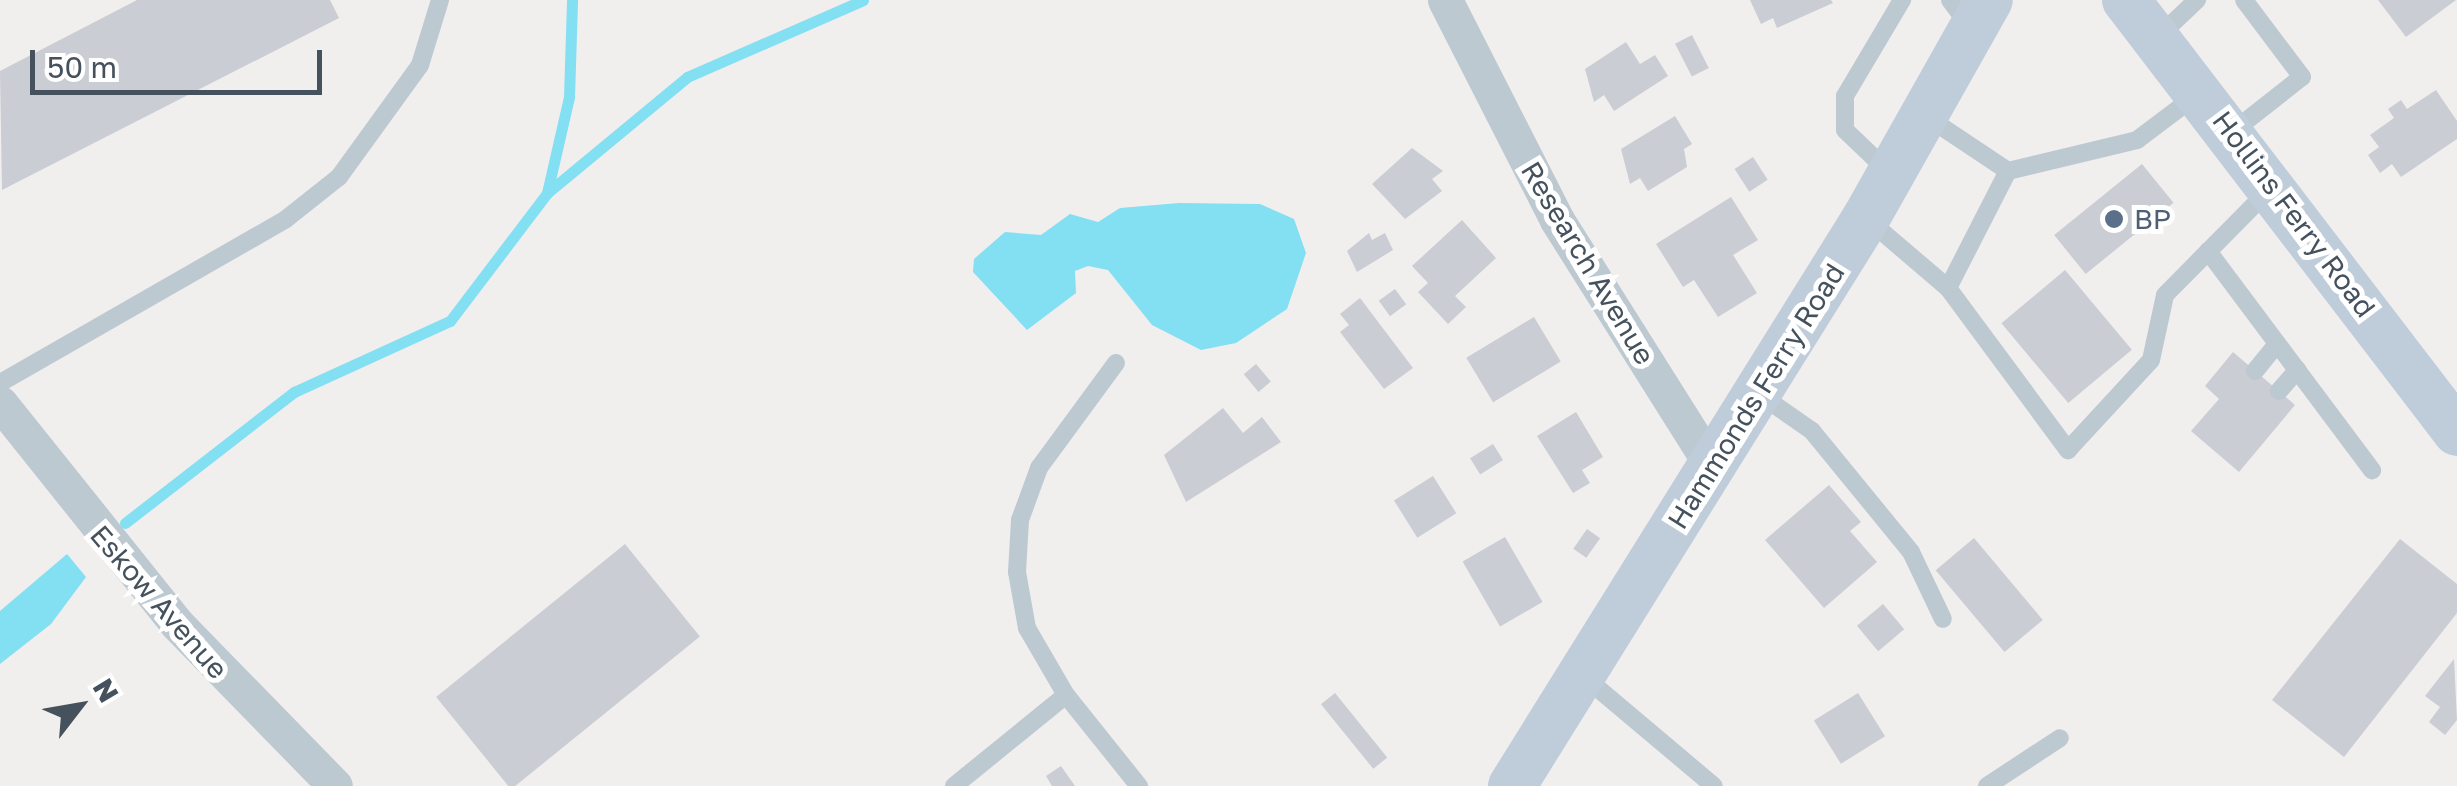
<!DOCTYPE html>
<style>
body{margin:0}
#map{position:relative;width:2457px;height:786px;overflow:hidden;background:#f1eeee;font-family:"Golos Text",sans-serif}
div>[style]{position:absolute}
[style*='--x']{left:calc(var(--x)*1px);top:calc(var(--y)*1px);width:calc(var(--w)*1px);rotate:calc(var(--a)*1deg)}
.water>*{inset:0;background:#83dff2}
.stream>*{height:11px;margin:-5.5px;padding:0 5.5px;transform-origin:5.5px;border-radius:5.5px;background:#83dff2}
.building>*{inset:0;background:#cacdd3;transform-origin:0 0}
.lane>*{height:18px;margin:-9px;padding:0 9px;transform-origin:9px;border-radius:9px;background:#bdc9d1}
.street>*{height:35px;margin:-17.5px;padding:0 17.5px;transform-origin:17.5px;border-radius:17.5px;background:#bdc9d1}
.secondary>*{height:48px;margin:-24px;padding:0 24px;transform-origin:24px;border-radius:24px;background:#bfccd9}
.dots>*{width:28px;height:28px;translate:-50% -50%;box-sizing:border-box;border:5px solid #fff;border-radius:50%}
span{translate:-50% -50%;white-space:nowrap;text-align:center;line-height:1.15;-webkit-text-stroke:10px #fff;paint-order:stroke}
.street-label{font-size:28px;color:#45525d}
.service-label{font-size:28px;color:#4e5e75}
.left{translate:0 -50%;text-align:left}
.north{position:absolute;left:30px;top:656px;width:100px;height:100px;-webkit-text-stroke:8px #fff;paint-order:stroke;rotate:59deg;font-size:28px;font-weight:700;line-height:40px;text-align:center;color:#45525d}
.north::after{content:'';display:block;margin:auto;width:35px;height:45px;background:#45525d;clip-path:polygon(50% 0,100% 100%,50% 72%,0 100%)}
.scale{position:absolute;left:30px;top:50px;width:292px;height:45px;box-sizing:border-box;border:5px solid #45525d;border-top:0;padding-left:12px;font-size:30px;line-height:35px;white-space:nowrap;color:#45525d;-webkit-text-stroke:8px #fff;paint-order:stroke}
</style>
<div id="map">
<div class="water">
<i style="clip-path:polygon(1179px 203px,1260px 204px,1294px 219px,1306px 253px,1287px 309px,1236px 343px,1201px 350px,1152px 325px,1108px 270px,1088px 266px,1075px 271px,1076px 293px,1027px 330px,973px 272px,974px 259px,1005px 232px,1041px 235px,1070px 214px,1098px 222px,1120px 208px)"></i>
<i style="clip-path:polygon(67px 554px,86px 577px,51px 624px,0 664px,0 611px)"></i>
</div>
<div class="stream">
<i style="--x:547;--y:193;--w:98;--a:-77.1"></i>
<i style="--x:569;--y:97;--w:97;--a:-88.2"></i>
<i style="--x:125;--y:523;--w:214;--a:-37.8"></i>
<i style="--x:294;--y:392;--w:171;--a:-24.5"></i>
<i style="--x:450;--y:321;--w:161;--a:-52.8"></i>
<i style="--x:547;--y:193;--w:182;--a:-39.6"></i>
<i style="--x:687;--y:77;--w:192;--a:-23.6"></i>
</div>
<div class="building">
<i style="clip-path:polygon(137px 0,330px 0,339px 18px,2px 190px,0 71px)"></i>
<i style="clip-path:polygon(1750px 0,1831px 0,1833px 3px,1777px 28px,1773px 18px,1761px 24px)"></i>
<i style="clip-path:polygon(2378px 0,2456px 0,2406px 37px)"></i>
<i style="left:1692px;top:35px;width:37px;height:19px;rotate:63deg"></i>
<i style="clip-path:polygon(1626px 42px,1640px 64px,1655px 55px,1668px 76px,1614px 111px,1604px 95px,1594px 102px,1585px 69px)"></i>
<i style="clip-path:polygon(2436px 90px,2457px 121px,2457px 139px,2401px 177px,2392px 164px,2380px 173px,2368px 155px,2379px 147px,2370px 135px,2394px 118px,2388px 109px,2401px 100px,2407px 109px)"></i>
<i style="clip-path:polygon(1675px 116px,1692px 144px,1684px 149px,1687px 167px,1648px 191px,1640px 178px,1630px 184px,1621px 149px)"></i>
<i style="clip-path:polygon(1412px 148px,1443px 171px,1432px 179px,1442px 191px,1405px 219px,1372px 184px)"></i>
<i style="left:1753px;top:157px;width:27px;height:22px;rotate:57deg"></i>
<i style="left:2142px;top:164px;width:50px;height:113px;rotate:51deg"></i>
<i style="clip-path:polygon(1731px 197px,1758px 240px,1733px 255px,1757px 293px,1718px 317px,1694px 280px,1683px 287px,1656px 244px)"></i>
<i style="clip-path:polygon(1462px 220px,1496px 258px,1455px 296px,1466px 307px,1448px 324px,1418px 292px,1428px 283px,1412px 266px)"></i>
<i style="clip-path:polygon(1369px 233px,1372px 240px,1385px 233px,1393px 250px,1357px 272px,1347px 251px)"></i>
<i style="left:2065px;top:270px;width:104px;height:83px;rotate:50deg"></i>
<i style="left:1395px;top:289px;width:19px;height:20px;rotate:54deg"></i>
<i style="clip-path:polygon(1360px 298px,1413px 368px,1384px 389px,1340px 332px,1349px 325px,1340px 314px)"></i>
<i style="left:1534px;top:317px;width:52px;height:79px;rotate:59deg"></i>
<i style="clip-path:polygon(2233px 352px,2295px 405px,2239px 472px,2191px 431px,2219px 399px,2205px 386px)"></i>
<i style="left:1256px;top:364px;width:23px;height:16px;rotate:50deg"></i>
<i style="clip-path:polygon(1223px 408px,1243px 433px,1262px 417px,1281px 442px,1186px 502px,1164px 455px)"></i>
<i style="clip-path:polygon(1576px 412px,1603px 457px,1582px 470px,1590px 483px,1573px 493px,1537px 436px)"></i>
<i style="left:1493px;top:444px;width:19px;height:27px;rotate:58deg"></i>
<i style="left:1433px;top:476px;width:44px;height:46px;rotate:58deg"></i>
<i style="clip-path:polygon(1829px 485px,1861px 522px,1850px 531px,1877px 562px,1824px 608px,1765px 540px)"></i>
<i style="left:1587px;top:529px;width:16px;height:24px;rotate:35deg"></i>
<i style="left:1505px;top:537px;width:75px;height:49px;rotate:60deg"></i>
<i style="left:1974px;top:538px;width:107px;height:50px;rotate:50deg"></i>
<i style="clip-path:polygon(2400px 539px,2457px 584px,2457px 613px,2344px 757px,2272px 700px)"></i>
<i style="left:625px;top:544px;width:119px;height:243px;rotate:51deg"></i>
<i style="left:1883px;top:604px;width:33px;height:34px;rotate:50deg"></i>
<i style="clip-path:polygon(2454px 659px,2457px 720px,2445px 735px,2429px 722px,2440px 707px,2425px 696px)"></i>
<i style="left:1335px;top:693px;width:83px;height:18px;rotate:51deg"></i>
<i style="left:1858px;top:693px;width:51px;height:52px;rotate:58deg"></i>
<i style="clip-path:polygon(1061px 766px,1075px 786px,1052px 786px,1046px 776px)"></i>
</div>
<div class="lane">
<i style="--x:1950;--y:0;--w:31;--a:53"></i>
<i style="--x:2158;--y:37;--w:54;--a:-43.5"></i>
<i style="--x:1924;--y:115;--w:101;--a:33.7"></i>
<i style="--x:2008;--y:171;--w:133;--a:-13.5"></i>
<i style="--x:2137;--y:140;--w:76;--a:-37"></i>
<i style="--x:2232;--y:132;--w:89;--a:-38.2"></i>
<i style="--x:2302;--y:77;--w:96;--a:-127"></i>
<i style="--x:1890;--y:173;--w:62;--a:-136.3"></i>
<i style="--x:1845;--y:130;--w:34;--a:-90"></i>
<i style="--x:1845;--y:96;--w:112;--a:-59.3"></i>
<i style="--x:1866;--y:218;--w:108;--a:40.5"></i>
<i style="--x:1948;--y:288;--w:202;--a:53.5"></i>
<i style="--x:2068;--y:450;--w:122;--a:-47.3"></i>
<i style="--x:2151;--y:360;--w:66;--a:-77.8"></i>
<i style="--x:2165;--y:295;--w:146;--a:-45.3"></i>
<i style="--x:2208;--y:251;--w:274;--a:53.2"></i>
<i style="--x:1948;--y:288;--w:131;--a:-62.9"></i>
<i style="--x:1116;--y:363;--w:130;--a:126.3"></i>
<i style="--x:1039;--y:468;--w:55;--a:110.1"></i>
<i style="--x:1020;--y:520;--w:52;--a:93.3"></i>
<i style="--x:1017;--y:572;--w:57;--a:79.9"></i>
<i style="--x:1027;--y:628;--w:78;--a:59.8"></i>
<i style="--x:1066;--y:695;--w:117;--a:51.3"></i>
<i style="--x:2255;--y:371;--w:35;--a:-51"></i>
<i style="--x:0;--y:383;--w:330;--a:-29.8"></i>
<i style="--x:286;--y:219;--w:68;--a:-38.4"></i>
<i style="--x:339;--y:177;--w:138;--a:-54.1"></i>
<i style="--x:420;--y:65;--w:68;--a:-72.9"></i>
<i style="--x:2279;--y:391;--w:28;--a:-49"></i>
<i style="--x:1759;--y:394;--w:65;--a:34.9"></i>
<i style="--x:1812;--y:431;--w:156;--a:50.7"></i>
<i style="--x:1911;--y:552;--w:74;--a:64.5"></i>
<i style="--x:1582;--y:675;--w:172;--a:40.1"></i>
<i style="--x:954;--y:786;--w:144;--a:-39.1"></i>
<i style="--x:1987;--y:786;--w:87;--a:-33.3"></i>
</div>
<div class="street">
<i style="--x:1445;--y:0;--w:247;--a:63"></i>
<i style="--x:1557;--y:220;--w:293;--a:57.8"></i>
<i style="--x:0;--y:403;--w:283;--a:51.3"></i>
<i style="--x:177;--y:624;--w:226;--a:45.7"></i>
</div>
<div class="secondary">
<i style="--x:2126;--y:0;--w:544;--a:52.54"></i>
<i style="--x:1512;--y:786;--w:669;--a:-58.07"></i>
<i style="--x:1866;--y:218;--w:250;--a:-60.6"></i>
</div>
<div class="dots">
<i style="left:2114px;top:219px;background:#5c6f8a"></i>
</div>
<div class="street-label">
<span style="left:2294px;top:214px;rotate:53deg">Hollins Ferry Road</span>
<span style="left:1588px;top:263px;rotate:59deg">Research Avenue</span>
<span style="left:1756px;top:396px;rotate:-58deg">Hammonds Ferry Road</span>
<span style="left:159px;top:602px;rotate:49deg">Eskow Avenue</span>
</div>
<div class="service-label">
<span class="left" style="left:2134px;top:219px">BP</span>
</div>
<div class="north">N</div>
<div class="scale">50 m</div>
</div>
